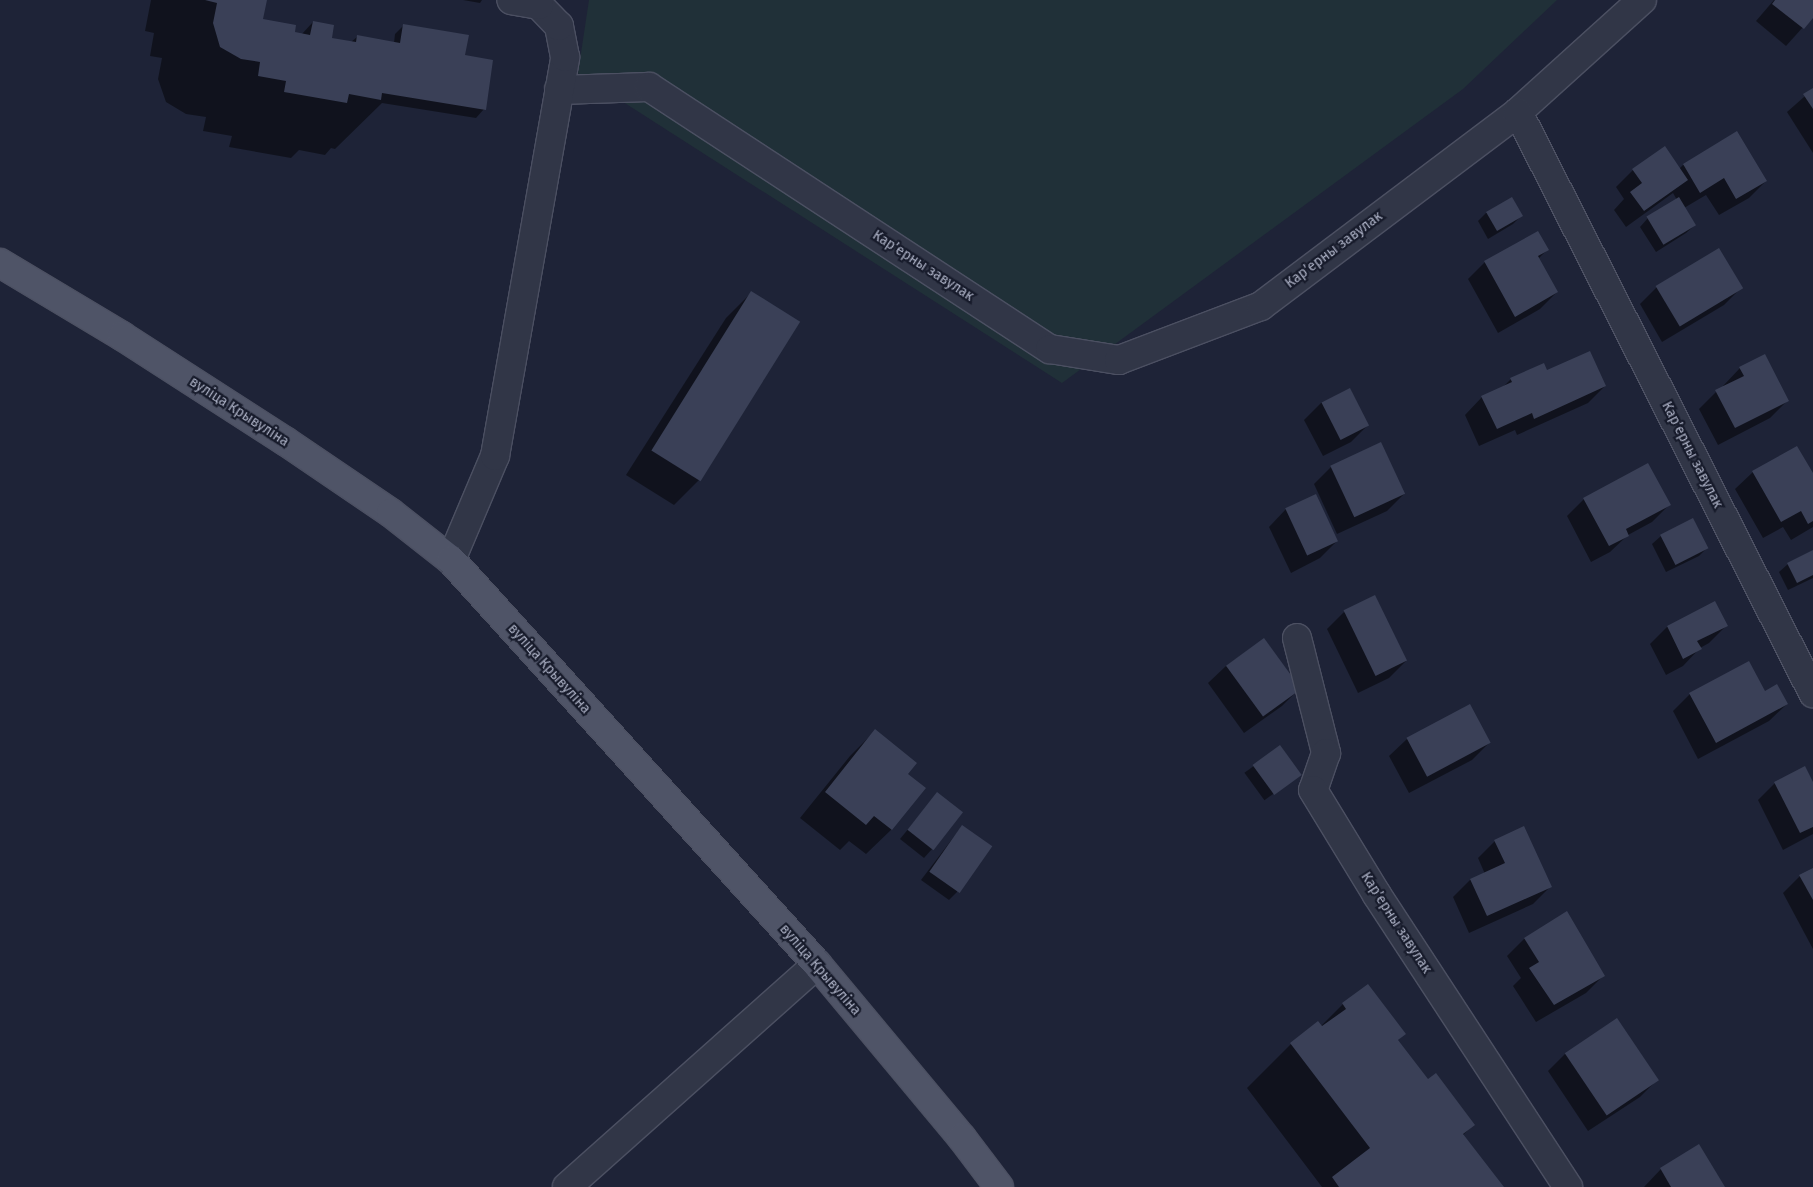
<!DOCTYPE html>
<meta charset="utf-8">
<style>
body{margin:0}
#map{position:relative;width:1813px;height:1187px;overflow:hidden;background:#1e2337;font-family:"Fira Sans",sans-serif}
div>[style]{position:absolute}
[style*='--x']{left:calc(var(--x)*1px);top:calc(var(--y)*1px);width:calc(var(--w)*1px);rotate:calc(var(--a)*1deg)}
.green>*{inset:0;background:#203038}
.shadow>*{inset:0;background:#0007;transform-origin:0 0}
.building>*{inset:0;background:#3a4057;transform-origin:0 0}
.roads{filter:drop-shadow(1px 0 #4c5062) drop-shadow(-1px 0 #4c5062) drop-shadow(0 1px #4c5062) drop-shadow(0 -1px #4c5062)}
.minor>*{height:28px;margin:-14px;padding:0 14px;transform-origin:14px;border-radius:14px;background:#313647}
.major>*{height:28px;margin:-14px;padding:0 14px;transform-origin:14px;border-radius:14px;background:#4f5467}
span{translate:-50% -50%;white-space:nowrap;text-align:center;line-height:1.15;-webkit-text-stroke:4.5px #171b2b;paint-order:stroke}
.street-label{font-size:14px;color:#abb0c4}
</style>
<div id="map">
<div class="green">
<i style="clip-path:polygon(589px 0,1557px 0,1463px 89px,1062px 383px,578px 73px)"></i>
</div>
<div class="shadow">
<i style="clip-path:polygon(151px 0,265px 0,262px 20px,301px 35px,313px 22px,331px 39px,351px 42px,357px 37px,394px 43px,395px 34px,404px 25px,464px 56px,484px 109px,476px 118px,382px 103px,335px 149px,331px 148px,325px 155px,299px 150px,291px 158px,229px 147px,232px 136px,203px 131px,206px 117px,186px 114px,166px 102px,158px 79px,162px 58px,150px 56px,154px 33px,145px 31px)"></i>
<i style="clip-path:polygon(463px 0,482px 0,480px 3px)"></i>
<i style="clip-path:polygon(1774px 0,1813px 0,1813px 16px,1786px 46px,1756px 21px)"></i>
<i style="clip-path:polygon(1813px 89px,1813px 153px,1787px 112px)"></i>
<i style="clip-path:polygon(1683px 165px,1766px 181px,1749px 198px,1719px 215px,1706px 195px,1684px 208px,1695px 225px,1686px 233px,1656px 252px,1640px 227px,1648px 218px,1677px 200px,1673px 193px,1626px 227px,1614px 210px,1624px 199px,1616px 187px,1633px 170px,1679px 169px)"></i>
<i style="clip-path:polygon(1486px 213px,1521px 216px,1513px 224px,1488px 239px,1478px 221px)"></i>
<i style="clip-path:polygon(1547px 250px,1538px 259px,1557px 292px,1540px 309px,1498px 333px,1468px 279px,1485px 262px)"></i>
<i style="clip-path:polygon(1657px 287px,1741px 288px,1724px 305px,1662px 342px,1640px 304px)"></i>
<i style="clip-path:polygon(751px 293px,699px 480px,674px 505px,626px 475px,726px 318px)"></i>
<i style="clip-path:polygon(1764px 356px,1787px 401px,1770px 418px,1718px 445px,1699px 409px,1716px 392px,1724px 388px,1723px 386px,1740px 368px)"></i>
<i style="clip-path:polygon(1547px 372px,1605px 386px,1588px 403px,1517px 435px,1515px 430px,1479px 446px,1465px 415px,1482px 397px,1502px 388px,1511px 379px)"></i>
<i style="clip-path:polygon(1350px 389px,1368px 425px,1351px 442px,1323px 456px,1304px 420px,1321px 403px)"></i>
<i style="clip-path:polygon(1797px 448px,1813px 476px,1813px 527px,1791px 540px,1783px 527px,1763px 538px,1735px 489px,1753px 472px)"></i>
<i style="clip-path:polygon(1331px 467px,1404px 494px,1387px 511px,1337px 534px,1314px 484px)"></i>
<i style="clip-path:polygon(1584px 499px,1669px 505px,1652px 522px,1628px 535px,1610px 552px,1591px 562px,1567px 516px)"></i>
<i style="clip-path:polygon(1286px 509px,1337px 541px,1320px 558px,1291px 573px,1269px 527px)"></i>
<i style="clip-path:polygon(1661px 536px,1707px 548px,1699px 556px,1666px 572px,1652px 544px)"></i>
<i style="clip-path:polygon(1813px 551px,1813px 578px,1788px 590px,1779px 572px,1788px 564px)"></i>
<i style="clip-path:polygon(1715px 603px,1726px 626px,1709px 643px,1700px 648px,1683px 666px,1666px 675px,1650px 644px,1667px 627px)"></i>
<i style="clip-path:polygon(1344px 612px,1406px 661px,1389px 678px,1358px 693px,1327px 629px)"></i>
<i style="clip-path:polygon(1264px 639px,1299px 689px,1282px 706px,1244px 733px,1208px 683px,1226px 666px)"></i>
<i style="clip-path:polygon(1764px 693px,1787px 704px,1769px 721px,1698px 759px,1673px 711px,1690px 694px)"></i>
<i style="clip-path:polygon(875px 731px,906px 774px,892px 829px,866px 854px,849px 841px,840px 850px,800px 818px,850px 756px)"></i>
<i style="clip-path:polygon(1407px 739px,1489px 743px,1472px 760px,1409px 793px,1389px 756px)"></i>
<i style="left:1280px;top:747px;width:34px;height:44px;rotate:54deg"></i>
<i style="clip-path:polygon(1775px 783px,1813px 785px,1813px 834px,1783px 850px,1758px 800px)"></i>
<i style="clip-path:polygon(937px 794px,932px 849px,924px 858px,900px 839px)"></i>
<i style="clip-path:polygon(962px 826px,957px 892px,949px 900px,921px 880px)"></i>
<i style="clip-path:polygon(1495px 841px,1550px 887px,1533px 904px,1469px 933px,1453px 897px,1470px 880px,1485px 874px,1478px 858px)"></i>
<i style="clip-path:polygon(1813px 869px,1813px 949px,1783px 893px,1800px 876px)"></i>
<i style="clip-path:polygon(1567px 913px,1603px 976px,1586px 993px,1536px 1022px,1513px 986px,1521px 978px,1507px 956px,1524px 939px)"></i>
<i style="clip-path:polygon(1368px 985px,1404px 1034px,1397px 1041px,1428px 1081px,1473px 1125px,1463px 1135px,1502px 1187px,1322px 1187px,1247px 1088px,1291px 1044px,1321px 1026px,1343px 1004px)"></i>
<i style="clip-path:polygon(1566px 1053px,1657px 1080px,1640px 1097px,1588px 1131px,1548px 1071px)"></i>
<i style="clip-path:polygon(1699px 1146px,1724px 1187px,1644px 1187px,1661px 1169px)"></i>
</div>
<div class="building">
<i style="clip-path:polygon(205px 0,267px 0,263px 19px,296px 25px,295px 32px,310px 35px,313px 21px,334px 25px,332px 38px,356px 42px,357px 35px,400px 43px,403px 24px,469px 35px,465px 55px,493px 60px,486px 110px,382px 93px,381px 100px,349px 94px,347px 103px,284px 92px,286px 81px,258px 76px,260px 62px,241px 59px,220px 47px,213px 23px,217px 3px)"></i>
<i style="clip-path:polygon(1775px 0,1813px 0,1813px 18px,1804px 29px,1772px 4px)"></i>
<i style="clip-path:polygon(1813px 88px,1813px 109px,1803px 94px)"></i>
<i style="clip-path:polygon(1737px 131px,1767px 181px,1736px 199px,1724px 178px,1700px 193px,1683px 164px)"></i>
<i style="clip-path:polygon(1665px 146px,1688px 180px,1644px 211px,1630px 192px,1642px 183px,1632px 169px)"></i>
<i style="left:1512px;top:197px;width:22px;height:30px;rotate:60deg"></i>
<i style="left:1679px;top:197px;width:33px;height:38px;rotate:59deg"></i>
<i style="clip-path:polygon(1538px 231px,1549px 250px,1538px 256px,1558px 292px,1515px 317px,1484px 261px)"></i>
<i style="left:1719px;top:248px;width:47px;height:74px;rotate:59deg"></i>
<i style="left:751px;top:291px;width:58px;height:188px;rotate:32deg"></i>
<i style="clip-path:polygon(1590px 351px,1606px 386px,1534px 419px,1532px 413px,1497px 429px,1481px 396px,1512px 382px,1510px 378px,1544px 363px,1547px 370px)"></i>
<i style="clip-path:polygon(1765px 354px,1789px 401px,1735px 428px,1715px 390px,1744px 376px,1739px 367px)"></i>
<i style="left:1350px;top:388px;width:42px;height:32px;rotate:63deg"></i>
<i style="left:1381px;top:442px;width:57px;height:56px;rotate:65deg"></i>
<i style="clip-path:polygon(1797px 446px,1813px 473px,1813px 521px,1808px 524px,1801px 511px,1781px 522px,1752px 471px)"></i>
<i style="clip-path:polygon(1648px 463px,1671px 505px,1626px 529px,1629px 536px,1609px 546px,1583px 498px)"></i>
<i style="left:1316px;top:494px;width:52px;height:34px;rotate:65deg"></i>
<i style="left:1693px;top:518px;width:34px;height:37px;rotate:63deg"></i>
<i style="clip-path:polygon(1813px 550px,1813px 575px,1797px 583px,1787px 563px)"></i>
<i style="left:1375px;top:595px;width:73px;height:35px;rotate:64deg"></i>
<i style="clip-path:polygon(1715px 601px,1728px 626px,1697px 641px,1702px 649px,1683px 659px,1667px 626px)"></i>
<i style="left:1264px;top:638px;width:63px;height:47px;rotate:54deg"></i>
<i style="clip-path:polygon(1749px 661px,1765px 691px,1777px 684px,1788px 704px,1716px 743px,1689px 693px)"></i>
<i style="left:1470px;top:704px;width:44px;height:72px;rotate:62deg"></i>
<i style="clip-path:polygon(875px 729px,917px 763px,908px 774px,926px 788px,892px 830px,874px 816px,866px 825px,825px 792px)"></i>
<i style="left:1280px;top:745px;width:37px;height:34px;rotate:54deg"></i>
<i style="clip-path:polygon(1805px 766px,1813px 782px,1813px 827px,1800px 833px,1774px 782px)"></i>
<i style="left:937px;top:792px;width:33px;height:48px;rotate:38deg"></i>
<i style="left:962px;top:825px;width:37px;height:57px;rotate:35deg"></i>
<i style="clip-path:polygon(1524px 826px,1552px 887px,1487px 916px,1470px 879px,1505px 863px,1494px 840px)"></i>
<i style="clip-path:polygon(1813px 868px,1813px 900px,1799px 875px)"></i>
<i style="clip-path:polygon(1567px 911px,1605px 976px,1554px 1005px,1529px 968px,1539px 962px,1524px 938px)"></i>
<i style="clip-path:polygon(1368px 984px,1406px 1034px,1398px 1040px,1428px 1079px,1436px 1073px,1475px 1125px,1463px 1134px,1504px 1187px,1339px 1187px,1332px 1177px,1370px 1148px,1290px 1043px,1318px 1021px,1322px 1026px,1346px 1009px,1342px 1003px)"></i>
<i style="left:1617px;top:1018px;width:75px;height:63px;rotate:56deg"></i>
<i style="clip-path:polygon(1699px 1144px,1725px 1187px,1671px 1187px,1660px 1168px)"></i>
</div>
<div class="roads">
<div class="minor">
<i style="--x:559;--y:90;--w:90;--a:-1.9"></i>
<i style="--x:649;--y:87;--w:479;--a:33.2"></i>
<i style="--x:1050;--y:349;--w:70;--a:9.1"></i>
<i style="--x:1119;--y:360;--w:152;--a:-20.8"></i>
<i style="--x:1261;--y:306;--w:322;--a:-37"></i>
<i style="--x:1518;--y:112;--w:167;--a:-42.1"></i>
<i style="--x:1518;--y:112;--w:652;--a:63.08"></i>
<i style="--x:451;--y:560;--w:113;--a:-67.1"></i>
<i style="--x:495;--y:456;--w:405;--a:-80"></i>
<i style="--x:565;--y:57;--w:32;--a:-101"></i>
<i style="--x:559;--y:26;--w:29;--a:-134"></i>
<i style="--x:539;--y:5;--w:28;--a:-170"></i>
<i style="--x:1297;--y:638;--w:119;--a:75.8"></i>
<i style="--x:1326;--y:753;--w:39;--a:109"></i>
<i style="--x:1313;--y:790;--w:123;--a:58.6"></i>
<i style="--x:1377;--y:895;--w:349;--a:56.8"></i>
<i style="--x:567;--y:1187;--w:335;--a:-41.7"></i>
</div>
<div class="major">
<i style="--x:0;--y:263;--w:142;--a:30.9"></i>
<i style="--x:122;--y:336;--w:194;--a:32.8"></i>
<i style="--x:285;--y:441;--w:128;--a:34.2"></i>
<i style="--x:391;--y:513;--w:76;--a:38.1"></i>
<i style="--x:451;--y:560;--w:545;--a:47.83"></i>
<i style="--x:817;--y:964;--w:226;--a:50.2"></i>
<i style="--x:962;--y:1138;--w:61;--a:52.9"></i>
</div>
</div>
<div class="street-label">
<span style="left:1334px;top:250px;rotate:-37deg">Карʼерны завулак</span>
<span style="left:923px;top:266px;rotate:33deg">Карʼерны завулак</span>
<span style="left:239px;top:412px;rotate:33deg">вуліца Крывуліна</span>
<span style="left:1692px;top:455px;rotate:63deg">Карʼерны завулак</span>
<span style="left:549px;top:669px;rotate:48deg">вуліца Крывуліна</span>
<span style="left:1396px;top:923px;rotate:57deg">Карʼерны завулак</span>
<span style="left:820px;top:970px;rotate:49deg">вуліца Крывуліна</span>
</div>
</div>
